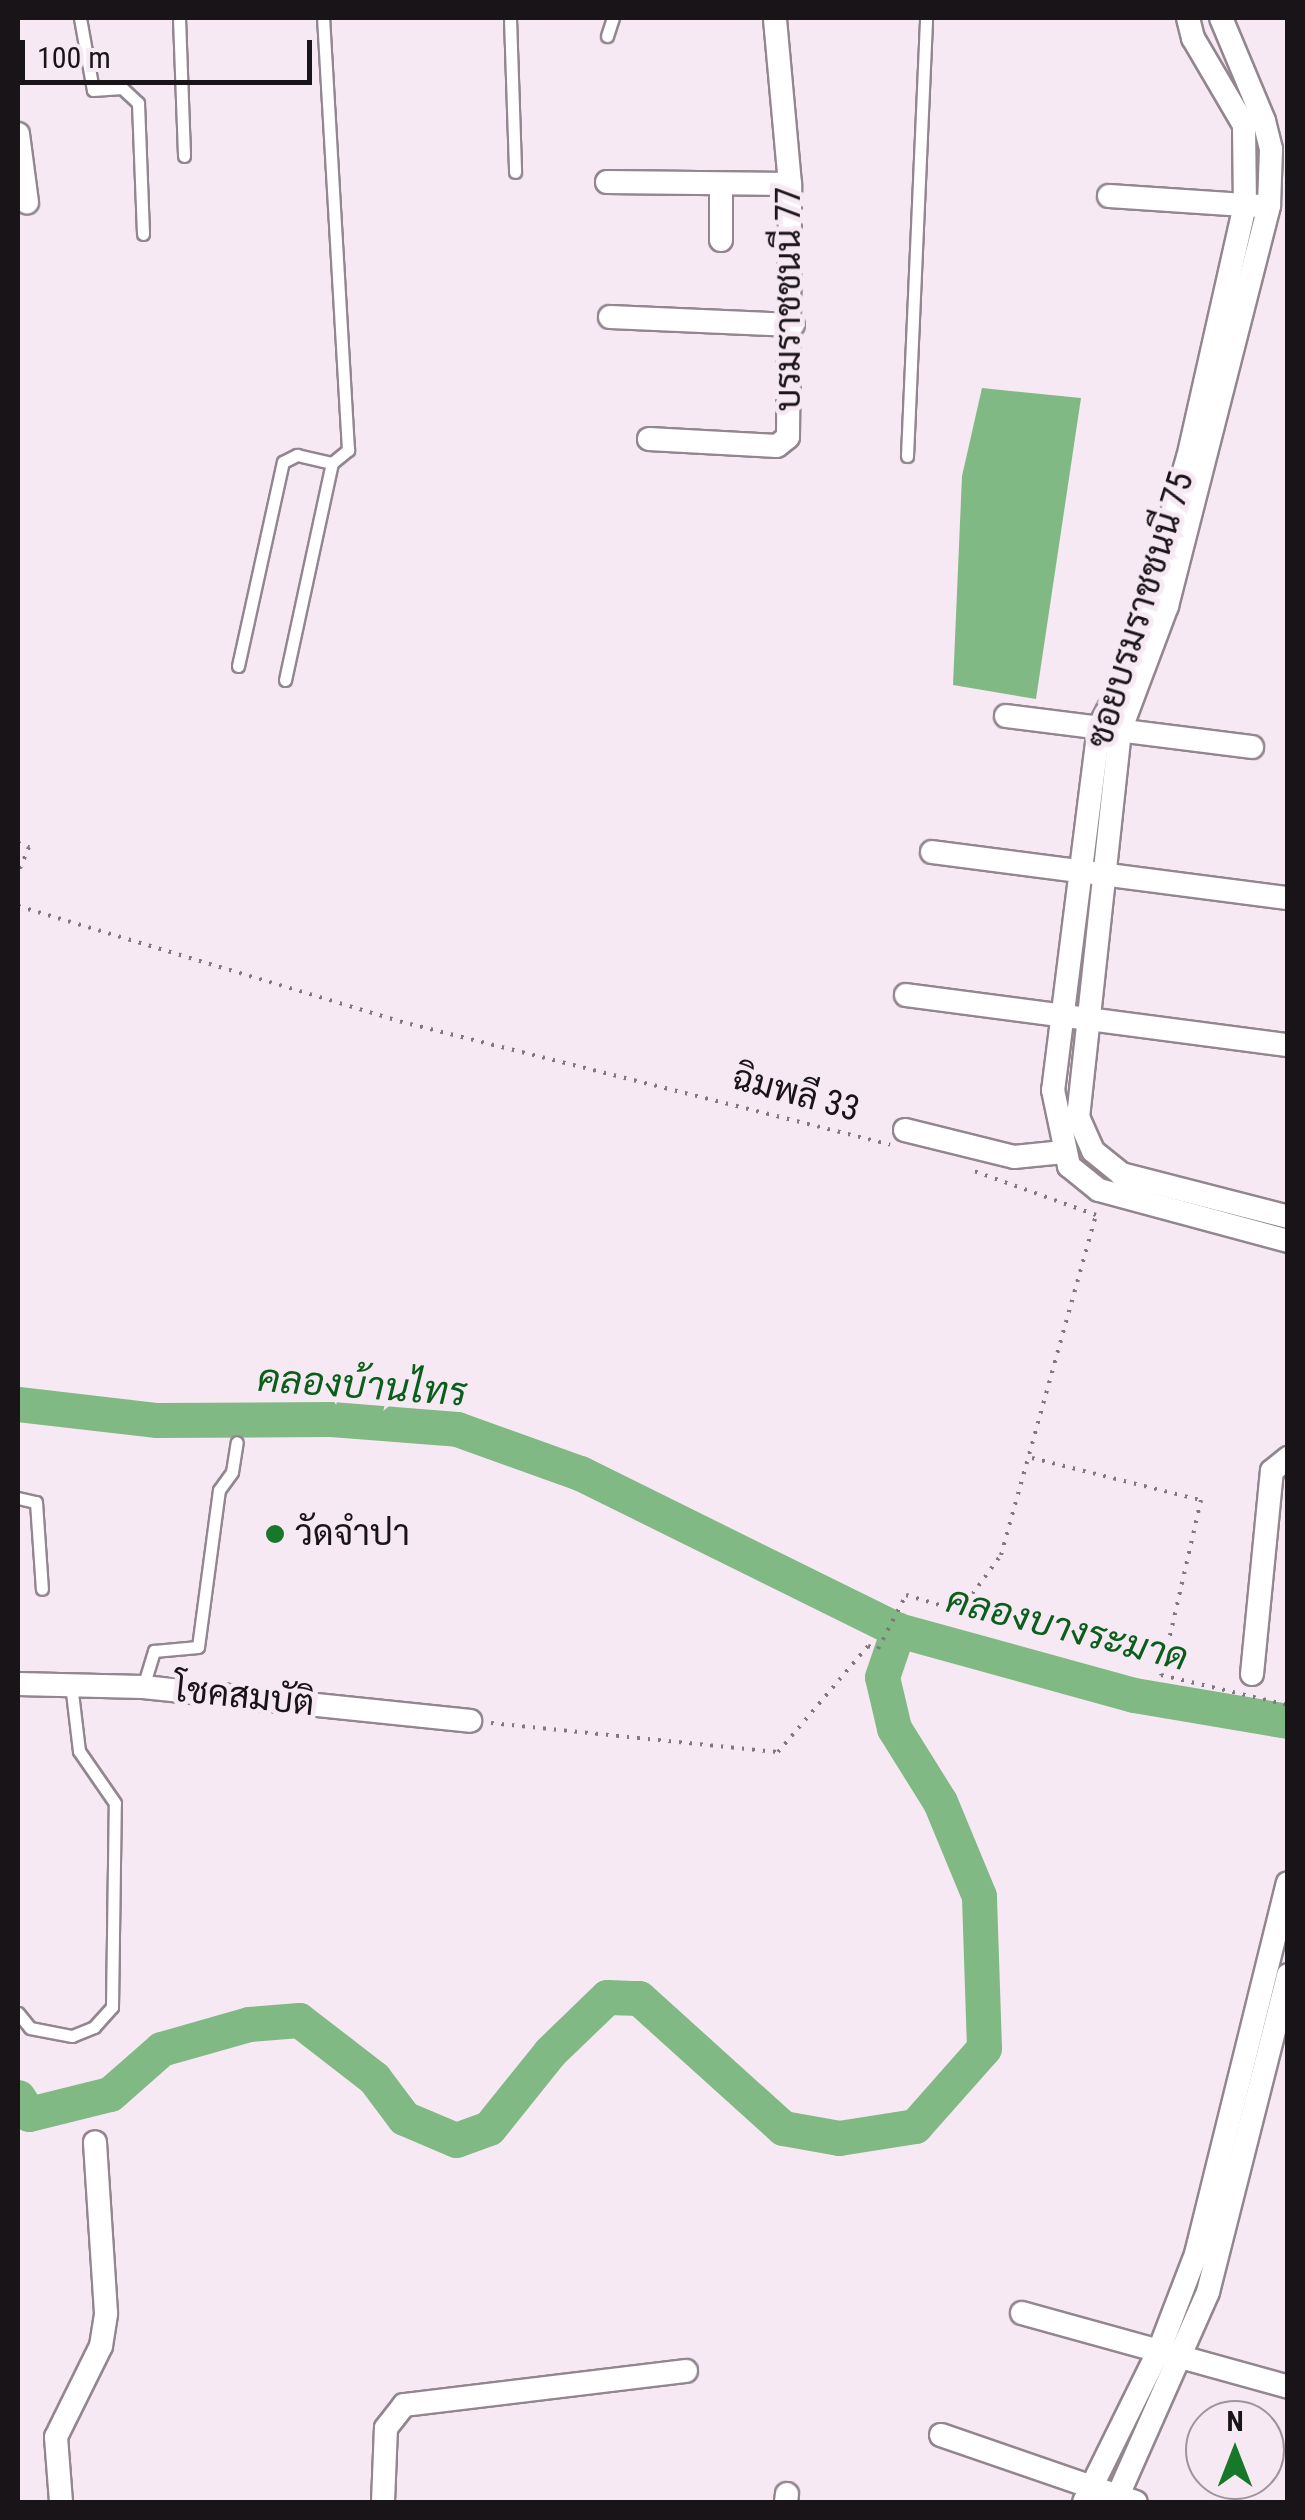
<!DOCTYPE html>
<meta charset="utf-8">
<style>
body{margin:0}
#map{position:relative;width:1305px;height:2520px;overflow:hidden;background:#f7e9f3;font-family:"Roboto Condensed",Sarabun,sans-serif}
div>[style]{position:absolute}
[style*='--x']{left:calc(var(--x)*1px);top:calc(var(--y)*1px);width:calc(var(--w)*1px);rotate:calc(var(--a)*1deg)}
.forest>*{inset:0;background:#81b984}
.river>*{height:35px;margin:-17.5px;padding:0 17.5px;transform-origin:17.5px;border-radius:17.5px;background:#81b984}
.path>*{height:4px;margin-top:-2px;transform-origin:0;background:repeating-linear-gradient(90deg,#81787e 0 2.5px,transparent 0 10.5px)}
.roads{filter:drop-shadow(2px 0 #92868f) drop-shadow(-2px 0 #92868f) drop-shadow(0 2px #92868f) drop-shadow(0 -2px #92868f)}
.service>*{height:11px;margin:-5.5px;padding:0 5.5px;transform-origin:5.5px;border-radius:5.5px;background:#fff}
.minor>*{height:22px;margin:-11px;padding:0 11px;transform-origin:11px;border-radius:11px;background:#fff}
.dots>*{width:28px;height:28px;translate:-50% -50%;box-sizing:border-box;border:5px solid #f7e9f3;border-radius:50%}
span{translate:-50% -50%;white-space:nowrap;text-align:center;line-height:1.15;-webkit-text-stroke:10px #f7e9f3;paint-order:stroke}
.street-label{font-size:35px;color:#191417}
.poi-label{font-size:35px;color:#191417}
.left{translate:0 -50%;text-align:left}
.water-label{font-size:38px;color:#095e1b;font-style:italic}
.frame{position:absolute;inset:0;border:20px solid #191417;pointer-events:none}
.north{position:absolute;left:1185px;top:2400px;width:100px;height:100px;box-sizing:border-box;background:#f7e9f3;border:2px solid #9e949b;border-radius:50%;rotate:0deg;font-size:28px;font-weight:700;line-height:40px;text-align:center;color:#191417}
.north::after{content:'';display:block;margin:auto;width:35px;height:45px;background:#177829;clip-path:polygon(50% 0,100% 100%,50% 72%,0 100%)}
.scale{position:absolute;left:20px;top:40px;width:292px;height:45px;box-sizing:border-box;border:5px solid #191417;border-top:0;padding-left:12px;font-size:30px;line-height:35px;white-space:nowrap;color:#191417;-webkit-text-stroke:8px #f7e9f3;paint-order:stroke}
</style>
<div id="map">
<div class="forest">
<i style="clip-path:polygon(982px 388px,1081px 398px,1036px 699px,953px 685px,962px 476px)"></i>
</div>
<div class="river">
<i style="--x:18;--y:1404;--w:140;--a:6.6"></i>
<i style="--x:157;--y:1420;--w:174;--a:-0.3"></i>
<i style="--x:331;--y:1419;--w:126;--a:4.5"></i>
<i style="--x:457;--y:1429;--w:131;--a:19.7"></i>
<i style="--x:580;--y:1473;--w:355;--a:26.3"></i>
<i style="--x:898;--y:1630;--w:245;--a:15.4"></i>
<i style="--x:1134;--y:1695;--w:156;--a:9.6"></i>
<i style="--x:18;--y:2097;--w:20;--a:57"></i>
<i style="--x:29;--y:2114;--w:83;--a:-13.9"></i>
<i style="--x:110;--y:2094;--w:68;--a:-41.4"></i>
<i style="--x:161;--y:2049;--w:91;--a:-15.9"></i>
<i style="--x:249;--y:2024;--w:50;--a:-4.6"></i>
<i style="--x:299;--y:2020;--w:95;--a:37.7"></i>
<i style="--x:374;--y:2078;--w:50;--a:53.1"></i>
<i style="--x:404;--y:2118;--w:56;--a:22.9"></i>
<i style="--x:456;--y:2140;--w:35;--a:-20"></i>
<i style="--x:489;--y:2128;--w:97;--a:-51.2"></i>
<i style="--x:550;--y:2052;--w:79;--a:-44"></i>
<i style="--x:607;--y:1997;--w:32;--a:2"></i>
<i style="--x:639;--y:1998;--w:194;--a:42.1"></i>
<i style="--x:783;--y:2128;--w:57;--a:10.1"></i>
<i style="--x:839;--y:2138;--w:77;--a:-9"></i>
<i style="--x:915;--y:2126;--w:104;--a:-48.5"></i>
<i style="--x:984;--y:2048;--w:152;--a:-91.9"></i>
<i style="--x:979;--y:1896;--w:102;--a:-112.5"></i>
<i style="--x:940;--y:1802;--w:87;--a:-121.9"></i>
<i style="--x:894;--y:1728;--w:52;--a:-103.2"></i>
<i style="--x:882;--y:1677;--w:50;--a:-71.2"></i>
</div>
<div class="path">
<i style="--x:18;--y:843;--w:12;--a:20"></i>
<i style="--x:29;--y:847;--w:28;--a:113"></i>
<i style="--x:18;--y:906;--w:409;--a:16.8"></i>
<i style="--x:410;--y:1024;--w:495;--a:14.1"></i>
<i style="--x:1032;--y:1458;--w:174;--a:14"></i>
<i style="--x:1201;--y:1500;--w:180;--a:102.9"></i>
<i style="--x:1161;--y:1675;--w:130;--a:13.3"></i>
<i style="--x:491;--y:1723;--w:288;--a:5.8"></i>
<i style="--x:778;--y:1752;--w:139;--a:-49.7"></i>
<i style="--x:868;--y:1646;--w:10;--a:17"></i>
<i style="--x:878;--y:1649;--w:61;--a:-62.6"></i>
<i style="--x:906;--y:1595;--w:56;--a:16.5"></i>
<i style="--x:960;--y:1611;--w:69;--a:-53.8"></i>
<i style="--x:1001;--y:1555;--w:353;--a:-74.4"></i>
<i style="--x:1096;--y:1215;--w:133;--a:-160.2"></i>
</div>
<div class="roads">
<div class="service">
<i style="--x:80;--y:18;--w:73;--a:79.8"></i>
<i style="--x:93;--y:90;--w:29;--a:-4"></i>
<i style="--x:122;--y:88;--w:22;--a:43"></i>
<i style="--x:138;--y:103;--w:131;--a:87.8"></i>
<i style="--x:179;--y:18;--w:138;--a:87.9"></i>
<i style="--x:510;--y:18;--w:154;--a:88.1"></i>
<i style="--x:607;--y:36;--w:19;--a:-72"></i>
<i style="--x:907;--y:456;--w:438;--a:-87.5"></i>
<i style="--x:238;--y:666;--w:209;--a:-77.6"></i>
<i style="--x:283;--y:462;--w:16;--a:-27"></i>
<i style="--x:297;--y:455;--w:36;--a:13"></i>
<i style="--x:332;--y:463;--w:21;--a:-39"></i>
<i style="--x:348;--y:450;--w:433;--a:-93.3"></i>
<i style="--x:285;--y:680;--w:222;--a:-77.8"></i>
<i style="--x:18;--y:1498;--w:18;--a:13"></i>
<i style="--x:36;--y:1502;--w:87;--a:86.1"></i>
<i style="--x:143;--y:1687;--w:38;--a:-73"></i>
<i style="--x:154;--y:1651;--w:44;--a:-5.2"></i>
<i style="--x:198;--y:1647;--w:158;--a:-82.4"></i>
<i style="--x:219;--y:1490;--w:22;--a:-54"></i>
<i style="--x:232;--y:1472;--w:30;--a:-81"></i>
<i style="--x:18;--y:2013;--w:19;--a:51"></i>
<i style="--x:30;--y:2028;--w:43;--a:10.8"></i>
<i style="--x:72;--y:2036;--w:24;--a:-22"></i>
<i style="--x:94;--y:2027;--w:27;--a:-48"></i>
<i style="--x:112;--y:2007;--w:204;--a:-89.2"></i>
<i style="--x:115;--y:1803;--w:63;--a:-124.7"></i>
<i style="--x:79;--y:1751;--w:67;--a:-96.8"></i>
</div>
<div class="minor">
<i style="--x:1188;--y:18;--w:21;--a:76"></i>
<i style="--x:1193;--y:38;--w:101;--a:59.6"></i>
<i style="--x:1244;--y:125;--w:80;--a:89.3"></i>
<i style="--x:1245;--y:205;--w:258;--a:102.7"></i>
<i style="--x:1188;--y:457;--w:227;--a:105.9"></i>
<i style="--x:1126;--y:675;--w:59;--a:117.4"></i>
<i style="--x:1099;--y:727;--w:366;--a:97.2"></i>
<i style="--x:1053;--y:1090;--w:78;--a:78.1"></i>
<i style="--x:1069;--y:1166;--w:38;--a:39"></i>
<i style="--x:1099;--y:1190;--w:196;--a:15.1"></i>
<i style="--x:1221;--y:18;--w:112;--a:67.3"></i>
<i style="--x:1264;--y:121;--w:29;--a:76"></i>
<i style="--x:1271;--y:149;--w:57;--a:92"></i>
<i style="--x:1269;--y:206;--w:413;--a:104.3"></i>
<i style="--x:1167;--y:606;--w:134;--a:110.6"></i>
<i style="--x:1120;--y:731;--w:388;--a:96.2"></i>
<i style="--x:1078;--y:1117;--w:37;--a:66"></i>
<i style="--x:1093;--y:1151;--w:36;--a:39"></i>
<i style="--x:1121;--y:1174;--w:172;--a:14.4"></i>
<i style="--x:18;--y:134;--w:69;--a:82.5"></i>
<i style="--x:607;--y:182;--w:183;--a:0.6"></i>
<i style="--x:721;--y:184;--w:56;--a:90"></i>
<i style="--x:1109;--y:196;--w:151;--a:3.8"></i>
<i style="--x:610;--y:317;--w:183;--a:2.5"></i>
<i style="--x:649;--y:439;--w:128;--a:3.1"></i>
<i style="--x:777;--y:446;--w:14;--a:-39"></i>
<i style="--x:788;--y:437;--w:253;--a:-89.5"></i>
<i style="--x:790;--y:184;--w:167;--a:-95.2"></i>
<i style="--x:1006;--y:716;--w:248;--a:7.2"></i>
<i style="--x:932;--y:852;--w:359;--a:7.4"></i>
<i style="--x:906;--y:995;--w:385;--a:7.5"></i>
<i style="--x:905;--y:1130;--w:112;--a:13.9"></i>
<i style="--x:1014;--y:1157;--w:50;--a:-5.7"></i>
<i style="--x:1252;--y:1674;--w:204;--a:-84.4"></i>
<i style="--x:1272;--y:1471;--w:21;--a:-39"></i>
<i style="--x:18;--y:1684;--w:125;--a:1.4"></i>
<i style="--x:143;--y:1687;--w:329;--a:5.9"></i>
<i style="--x:1022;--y:2313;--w:276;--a:15.5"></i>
<i style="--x:941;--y:2435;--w:206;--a:19"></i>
<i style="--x:61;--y:2502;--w:65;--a:-94.4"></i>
<i style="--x:56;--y:2437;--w:102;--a:-63.7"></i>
<i style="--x:101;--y:2346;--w:33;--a:-81"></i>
<i style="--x:106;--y:2313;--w:171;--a:-93.7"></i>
<i style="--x:383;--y:2502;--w:74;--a:-87.7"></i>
<i style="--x:386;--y:2428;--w:29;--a:-52"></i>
<i style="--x:404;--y:2405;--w:284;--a:-6.9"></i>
<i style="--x:786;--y:2502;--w:8;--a:-83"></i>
<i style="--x:1084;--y:2502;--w:172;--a:-63.7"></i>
<i style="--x:1160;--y:2348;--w:101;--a:-69"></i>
<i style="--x:1196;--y:2254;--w:382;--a:-76.1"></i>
<i style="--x:1115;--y:2502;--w:230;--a:-66.1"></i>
<i style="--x:1208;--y:2292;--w:327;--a:-75.8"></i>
</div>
</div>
<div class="dots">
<i style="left:275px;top:1534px;background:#177829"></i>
</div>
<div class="street-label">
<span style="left:789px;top:299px;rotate:-90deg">บรมราชชนนี 77</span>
<span style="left:1141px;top:610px;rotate:-73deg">ซอยบรมราชชนนี 75</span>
<span style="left:796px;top:1094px;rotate:15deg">ฉิมพลี 33</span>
<span style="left:244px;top:1697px;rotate:6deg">โชคสมบัติ</span>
</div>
<div class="poi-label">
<span class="left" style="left:295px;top:1534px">วัดจำปา</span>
</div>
<div class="water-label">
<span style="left:362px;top:1386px;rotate:4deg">คลองบ้านไทร</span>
<span style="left:1067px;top:1629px;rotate:14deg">คลองบางระมาด</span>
</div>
<div class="frame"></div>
<div class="north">N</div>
<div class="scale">100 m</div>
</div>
